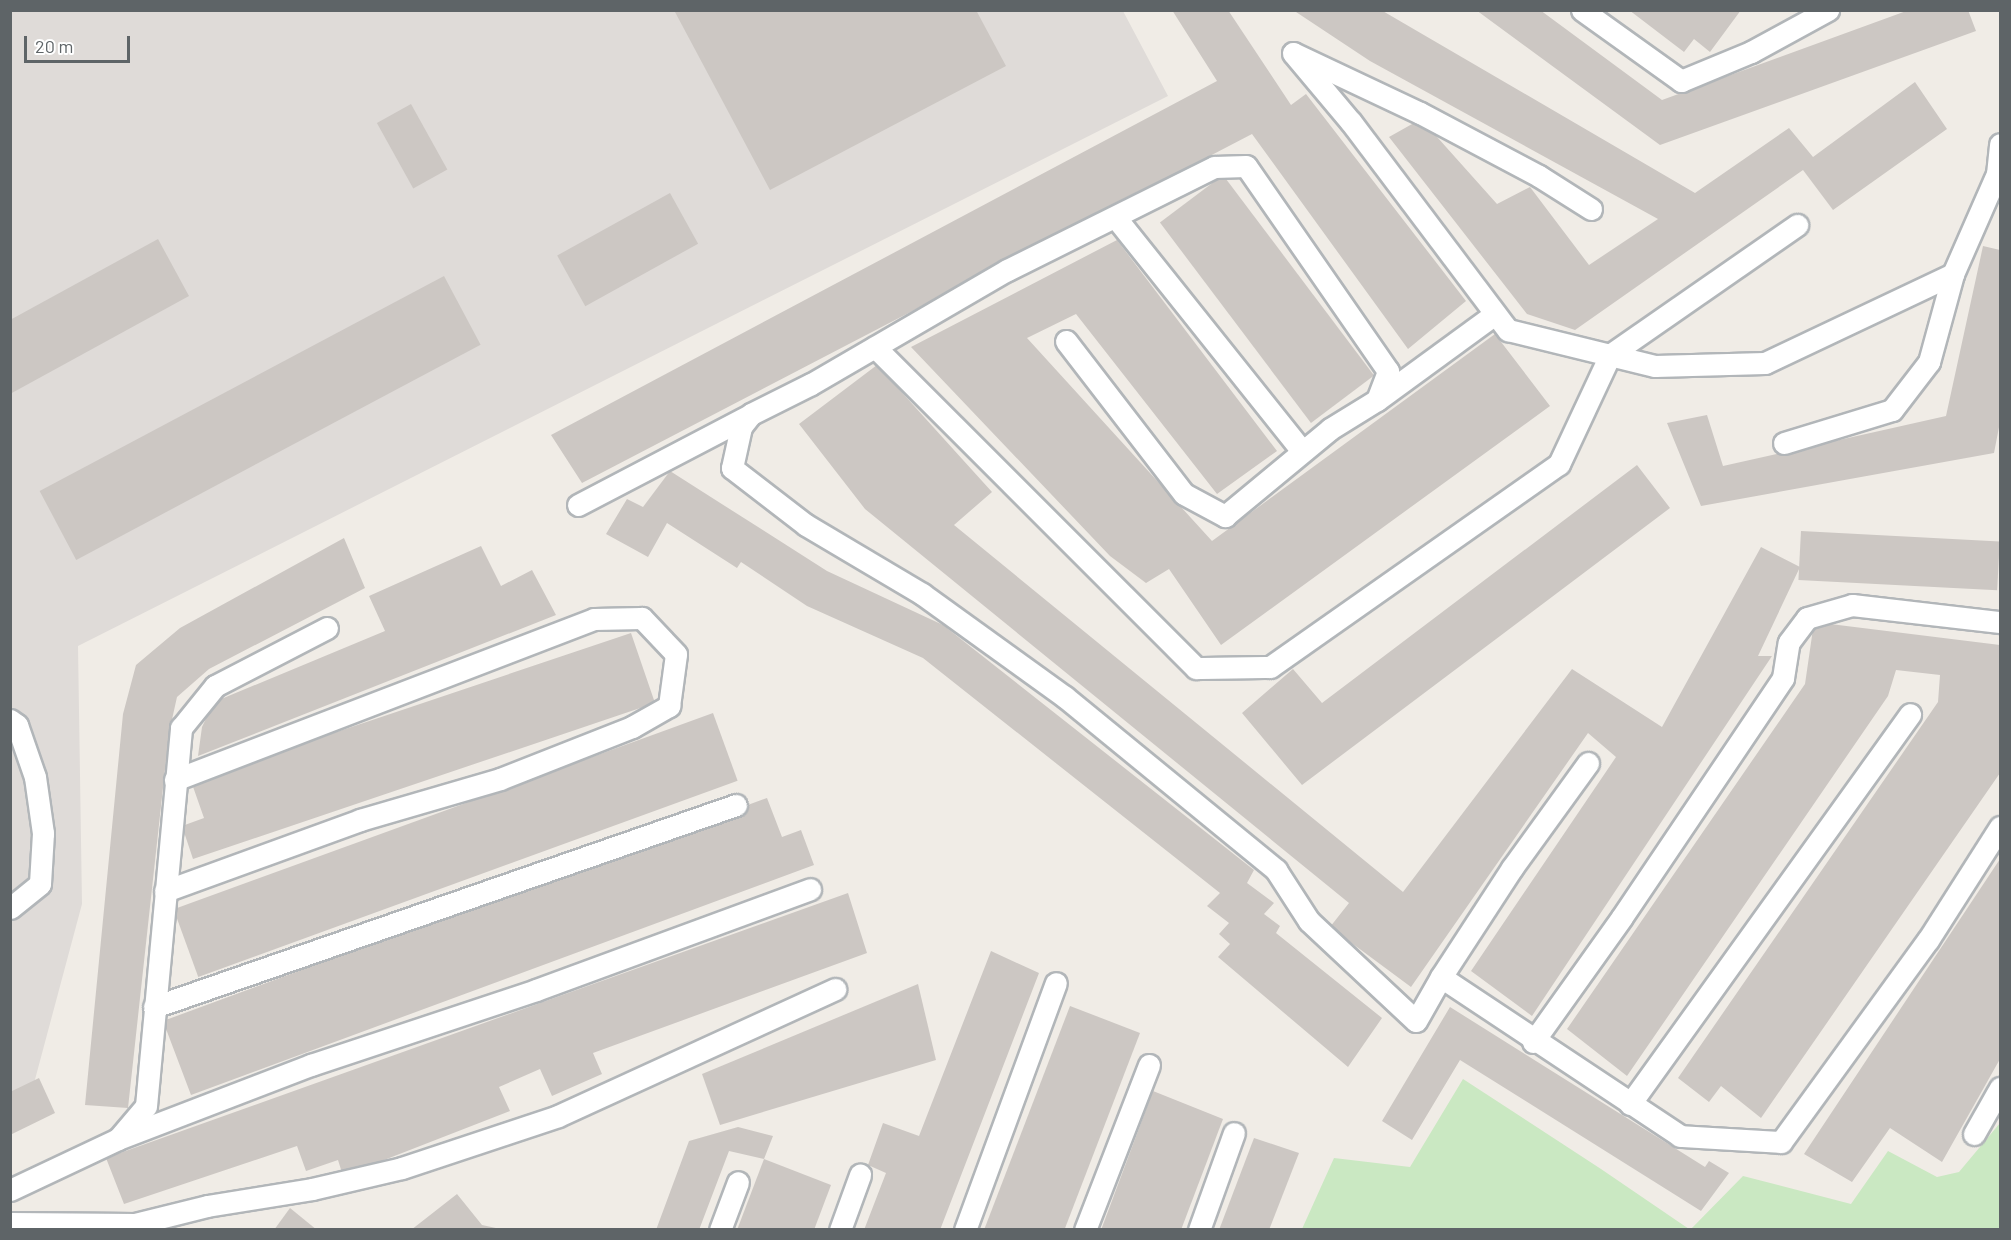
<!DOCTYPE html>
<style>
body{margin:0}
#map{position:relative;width:2011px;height:1240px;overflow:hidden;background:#f0ece6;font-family:Barlow,sans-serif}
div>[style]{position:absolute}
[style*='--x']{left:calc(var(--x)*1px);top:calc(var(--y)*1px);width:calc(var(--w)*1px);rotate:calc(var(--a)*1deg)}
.industrial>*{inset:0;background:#dfdbd8}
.green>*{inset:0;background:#cae8c2}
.building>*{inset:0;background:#ccc7c3;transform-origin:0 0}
.roads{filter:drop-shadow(2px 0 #b2b6b9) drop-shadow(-2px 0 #b2b6b9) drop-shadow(0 2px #b2b6b9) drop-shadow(0 -2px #b2b6b9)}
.service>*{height:21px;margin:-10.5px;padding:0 10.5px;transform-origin:10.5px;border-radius:10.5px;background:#fff}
span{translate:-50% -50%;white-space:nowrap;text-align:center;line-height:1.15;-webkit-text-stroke:6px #fff;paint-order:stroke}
.frame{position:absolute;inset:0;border:12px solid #5e6467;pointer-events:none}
.scale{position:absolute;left:24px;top:36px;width:106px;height:27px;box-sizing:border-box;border:3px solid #5e6467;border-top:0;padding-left:8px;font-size:18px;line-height:21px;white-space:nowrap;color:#5e6467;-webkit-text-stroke:4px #fff;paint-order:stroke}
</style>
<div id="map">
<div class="industrial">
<i style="clip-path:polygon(11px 11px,1123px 11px,1168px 96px,78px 646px,82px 904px,33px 1087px,11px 1098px)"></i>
</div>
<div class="green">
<i style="clip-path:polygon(1463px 1079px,1601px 1169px,1689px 1229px,1302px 1229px,1334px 1158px,1410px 1167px)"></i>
<i style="clip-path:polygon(2000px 1123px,2000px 1229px,1691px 1229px,1743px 1176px,1851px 1204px,1888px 1151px,1937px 1177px,1959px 1172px)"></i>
</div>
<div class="building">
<i style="clip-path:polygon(679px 10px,976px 10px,1006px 66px,770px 190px,675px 12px)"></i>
<i style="clip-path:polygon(1172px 10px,1228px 10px,1291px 105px,1306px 94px,1466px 301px,1408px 349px,1252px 134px,582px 483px,551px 435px,1217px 81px)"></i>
<i style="clip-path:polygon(1293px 10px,1381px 10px,1695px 193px,1789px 128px,1813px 157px,1915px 82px,1947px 129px,1833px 210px,1803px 170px,1575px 330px,1527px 314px,1389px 137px,1421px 119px,1497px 204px,1530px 187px,1589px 265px,1658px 219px,1370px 61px)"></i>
<i style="clip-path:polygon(1476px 10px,1540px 10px,1662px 100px,1909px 10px,1968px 10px,1976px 31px,1660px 145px)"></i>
<i style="clip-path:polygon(1629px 10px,1741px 10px,1710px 52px,1694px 39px,1684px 52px)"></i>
<i style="left:411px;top:104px;width:75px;height:39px;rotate:61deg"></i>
<i style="left:1223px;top:175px;width:251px;height:79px;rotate:53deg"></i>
<i style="left:670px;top:193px;width:58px;height:129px;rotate:61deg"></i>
<i style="clip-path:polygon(158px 239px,189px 296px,10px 394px,10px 320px)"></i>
<i style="clip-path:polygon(1117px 240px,1277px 451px,1217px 494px,1076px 314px,1027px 338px,1212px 541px,1495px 334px,1550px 406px,1221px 645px,1169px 569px,1146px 583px,1110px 556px,911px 347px)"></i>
<i style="clip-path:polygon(1983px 246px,2000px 250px,2000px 422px,1994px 453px,1701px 506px,1667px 423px,1707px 415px,1723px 466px,1946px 416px)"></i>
<i style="left:444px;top:276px;width:78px;height:458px;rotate:62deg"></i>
<i style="clip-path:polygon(877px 365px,992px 492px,954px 525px,1403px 892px,1572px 669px,1662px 727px,1761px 547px,1800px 567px,1758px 656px,1772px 656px,1532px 1016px,1471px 971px,1616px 757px,1588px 733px,1411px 987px,1330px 927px,1349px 903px,865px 509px,799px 424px)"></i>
<i style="clip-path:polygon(1637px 465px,1670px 508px,1302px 785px,1242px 713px,1293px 669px,1322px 703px)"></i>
<i style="clip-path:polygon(670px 471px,827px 571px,943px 625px,1254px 870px,1247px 883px,1274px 903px,1264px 914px,1280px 926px,1276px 933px,1382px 1018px,1348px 1067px,1218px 957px,1230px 944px,1219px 934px,1229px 923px,1207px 906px,1220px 893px,923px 658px,807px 606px,741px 562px,737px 568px,667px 523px,648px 557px,606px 534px,627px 499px,643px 507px)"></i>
<i style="left:1801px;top:531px;width:199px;height:49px;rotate:3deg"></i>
<i style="clip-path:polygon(344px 538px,365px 588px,209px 669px,177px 697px,169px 733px,128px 1108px,85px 1105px,123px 714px,136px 665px,180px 628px)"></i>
<i style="clip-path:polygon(481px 546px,501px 586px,532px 570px,556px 615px,198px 756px,202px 727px,214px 702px,385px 631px,369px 596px)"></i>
<i style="clip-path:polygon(1814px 622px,2000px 645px,2000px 773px,1761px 1118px,1721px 1086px,1709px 1102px,1678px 1078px,1938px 702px,1940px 675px,1896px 670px,1888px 696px,1627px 1076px,1567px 1029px,1805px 684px)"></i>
<i style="clip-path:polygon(631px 633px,655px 703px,193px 859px,182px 826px,204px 818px,191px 781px)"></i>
<i style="left:713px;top:713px;width:72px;height:574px;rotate:70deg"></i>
<i style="clip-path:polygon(767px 798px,782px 837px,801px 830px,814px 865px,191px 1095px,163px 1021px)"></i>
<i style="clip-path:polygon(2000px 859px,2000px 1059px,1942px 1162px,1890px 1128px,1852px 1182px,1804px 1154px)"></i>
<i style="clip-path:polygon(848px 893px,867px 953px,593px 1053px,602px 1074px,552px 1096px,540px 1069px,499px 1087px,510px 1111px,343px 1176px,338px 1160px,306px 1171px,297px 1146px,124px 1204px,106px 1158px)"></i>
<i style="clip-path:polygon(991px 951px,1039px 973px,940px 1230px,864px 1230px,886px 1173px,868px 1165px,883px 1123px,919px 1136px)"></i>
<i style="clip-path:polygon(918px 984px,936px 1060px,720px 1125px,702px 1074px)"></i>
<i style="left:1070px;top:1006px;width:75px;height:240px;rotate:21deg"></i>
<i style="clip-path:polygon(1450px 1007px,1705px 1167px,1709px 1161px,1729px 1173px,1701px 1211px,1460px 1060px,1412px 1140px,1382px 1121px)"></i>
<i style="clip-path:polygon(39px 1078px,55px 1113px,10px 1135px,10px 1092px)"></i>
<i style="clip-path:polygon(1153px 1091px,1223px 1119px,1181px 1230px,1101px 1230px)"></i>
<i style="clip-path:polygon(738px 1127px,773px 1136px,764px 1159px,729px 1151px,699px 1230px,656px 1230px,689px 1141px)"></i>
<i style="clip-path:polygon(1254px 1138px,1299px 1153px,1269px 1230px,1219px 1230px)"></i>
<i style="clip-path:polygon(764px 1159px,831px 1185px,814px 1230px,737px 1230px)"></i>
<i style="clip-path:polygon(457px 1194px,482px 1225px,505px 1230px,411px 1230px)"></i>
<i style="clip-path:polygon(290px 1208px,317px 1230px,274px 1230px)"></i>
</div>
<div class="roads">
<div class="service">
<i style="--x:1582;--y:10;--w:122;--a:35.6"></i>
<i style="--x:1681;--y:81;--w:76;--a:-22.5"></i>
<i style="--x:1751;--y:52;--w:88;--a:-28.6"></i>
<i style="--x:1591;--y:209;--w:62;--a:-147.6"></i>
<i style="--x:1539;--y:176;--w:135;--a:-152.1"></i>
<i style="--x:1420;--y:113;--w:140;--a:-154.7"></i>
<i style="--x:1293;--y:53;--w:90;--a:50"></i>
<i style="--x:1351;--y:122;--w:261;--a:53"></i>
<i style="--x:1508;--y:330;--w:151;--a:13.8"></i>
<i style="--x:1655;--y:366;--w:110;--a:-1.6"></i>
<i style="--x:1765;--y:363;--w:208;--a:-25.3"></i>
<i style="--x:1116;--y:218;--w:298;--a:51.4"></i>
<i style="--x:1066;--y:341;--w:193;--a:52.4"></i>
<i style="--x:1184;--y:494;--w:47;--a:28.2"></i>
<i style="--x:1225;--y:516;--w:136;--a:-39.6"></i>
<i style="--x:1330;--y:429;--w:55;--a:-31.7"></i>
<i style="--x:1377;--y:400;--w:31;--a:-69"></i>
<i style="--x:1388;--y:371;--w:249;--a:-124.7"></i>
<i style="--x:1246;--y:166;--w:32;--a:178"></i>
<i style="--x:1214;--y:167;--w:231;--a:153.5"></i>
<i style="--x:1007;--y:270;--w:227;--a:149.8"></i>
<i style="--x:811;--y:384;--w:67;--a:153.4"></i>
<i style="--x:751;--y:414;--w:16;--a:128"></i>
<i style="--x:741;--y:427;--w:42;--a:102.4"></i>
<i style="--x:732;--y:468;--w:93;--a:37.6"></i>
<i style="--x:806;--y:525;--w:135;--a:30.7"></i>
<i style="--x:922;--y:594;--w:176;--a:35.8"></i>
<i style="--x:1065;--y:697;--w:273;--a:39.3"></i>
<i style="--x:1276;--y:870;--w:61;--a:57.1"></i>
<i style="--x:1309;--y:921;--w:146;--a:43.1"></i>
<i style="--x:1416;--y:1021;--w:51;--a:-60.4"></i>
<i style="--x:875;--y:347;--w:454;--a:45"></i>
<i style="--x:1196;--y:668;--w:74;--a:-0.8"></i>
<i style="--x:1270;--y:667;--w:353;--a:-35.1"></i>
<i style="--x:1559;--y:464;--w:120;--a:-64.9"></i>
<i style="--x:1610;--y:355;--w:228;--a:-34.8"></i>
<i style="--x:1377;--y:400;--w:146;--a:-36.1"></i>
<i style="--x:1784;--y:443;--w:113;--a:-17"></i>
<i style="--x:1892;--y:410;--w:61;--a:-52.4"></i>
<i style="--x:1929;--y:362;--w:91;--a:-74.7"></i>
<i style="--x:1953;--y:274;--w:109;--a:-66.3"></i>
<i style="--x:1997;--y:174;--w:30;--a:-84"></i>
<i style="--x:578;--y:505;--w:194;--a:-27.6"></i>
<i style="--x:10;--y:720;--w:9;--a:36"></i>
<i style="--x:17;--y:725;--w:55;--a:70.9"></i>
<i style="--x:35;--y:777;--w:57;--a:81.9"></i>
<i style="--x:43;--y:833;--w:51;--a:93.4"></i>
<i style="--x:40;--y:884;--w:38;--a:141"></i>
<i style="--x:1588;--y:763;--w:130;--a:125.9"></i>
<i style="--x:1512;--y:868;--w:130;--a:123.1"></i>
<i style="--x:1441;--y:977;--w:287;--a:33.6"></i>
<i style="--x:1680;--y:1136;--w:101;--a:3.4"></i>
<i style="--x:1781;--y:1142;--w:250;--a:-54"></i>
<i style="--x:1928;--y:940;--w:134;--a:-57.5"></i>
<i style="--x:165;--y:891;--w:208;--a:-20"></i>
<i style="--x:360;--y:820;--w:146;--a:-16.3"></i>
<i style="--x:500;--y:779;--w:142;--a:-21.5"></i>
<i style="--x:632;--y:727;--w:43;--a:-29.6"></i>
<i style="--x:669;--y:706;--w:52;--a:-82.3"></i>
<i style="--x:676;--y:654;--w:50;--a:-133.4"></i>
<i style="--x:642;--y:618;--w:48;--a:178.8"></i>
<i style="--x:594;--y:619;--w:449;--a:159"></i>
<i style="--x:154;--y:1007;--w:616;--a:-19.14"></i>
<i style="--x:1533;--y:1042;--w:153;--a:-54.5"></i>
<i style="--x:1622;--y:917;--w:288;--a:-56"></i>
<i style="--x:1783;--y:678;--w:36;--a:-81"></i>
<i style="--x:1789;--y:642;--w:30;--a:-53"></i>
<i style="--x:1807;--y:618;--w:47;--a:-16.1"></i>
<i style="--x:1852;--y:605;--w:149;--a:6.6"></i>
<i style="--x:1630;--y:1104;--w:480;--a:-54.3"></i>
<i style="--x:1974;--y:1134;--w:53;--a:-60.5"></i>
<i style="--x:118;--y:1139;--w:207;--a:-21"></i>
<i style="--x:311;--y:1065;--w:237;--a:-18.4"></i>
<i style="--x:536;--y:990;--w:292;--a:-20.2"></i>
<i style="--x:10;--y:1190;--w:119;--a:-25.3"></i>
<i style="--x:118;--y:1139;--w:43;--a:-49.7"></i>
<i style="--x:146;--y:1106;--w:380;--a:-84.7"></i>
<i style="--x:181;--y:728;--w:54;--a:-51"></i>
<i style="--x:215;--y:686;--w:126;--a:-27.4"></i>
<i style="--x:10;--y:1223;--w:125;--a:0.5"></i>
<i style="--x:135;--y:1224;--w:11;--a:34"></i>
<i style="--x:135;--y:1224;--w:74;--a:-14"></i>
<i style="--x:207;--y:1206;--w:106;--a:-9.2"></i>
<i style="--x:312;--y:1189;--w:92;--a:-13.1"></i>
<i style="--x:402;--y:1168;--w:164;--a:-18.4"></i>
<i style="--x:558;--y:1116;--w:305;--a:-24.6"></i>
<i style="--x:720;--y:1230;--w:51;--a:-69.4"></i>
<i style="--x:840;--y:1230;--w:59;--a:-70"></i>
<i style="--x:965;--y:1230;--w:263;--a:-69.8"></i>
<i style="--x:1085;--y:1230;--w:177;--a:-68.8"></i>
<i style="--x:1199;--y:1230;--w:103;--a:-70.2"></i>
</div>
</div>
<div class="frame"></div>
<div class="scale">20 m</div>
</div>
